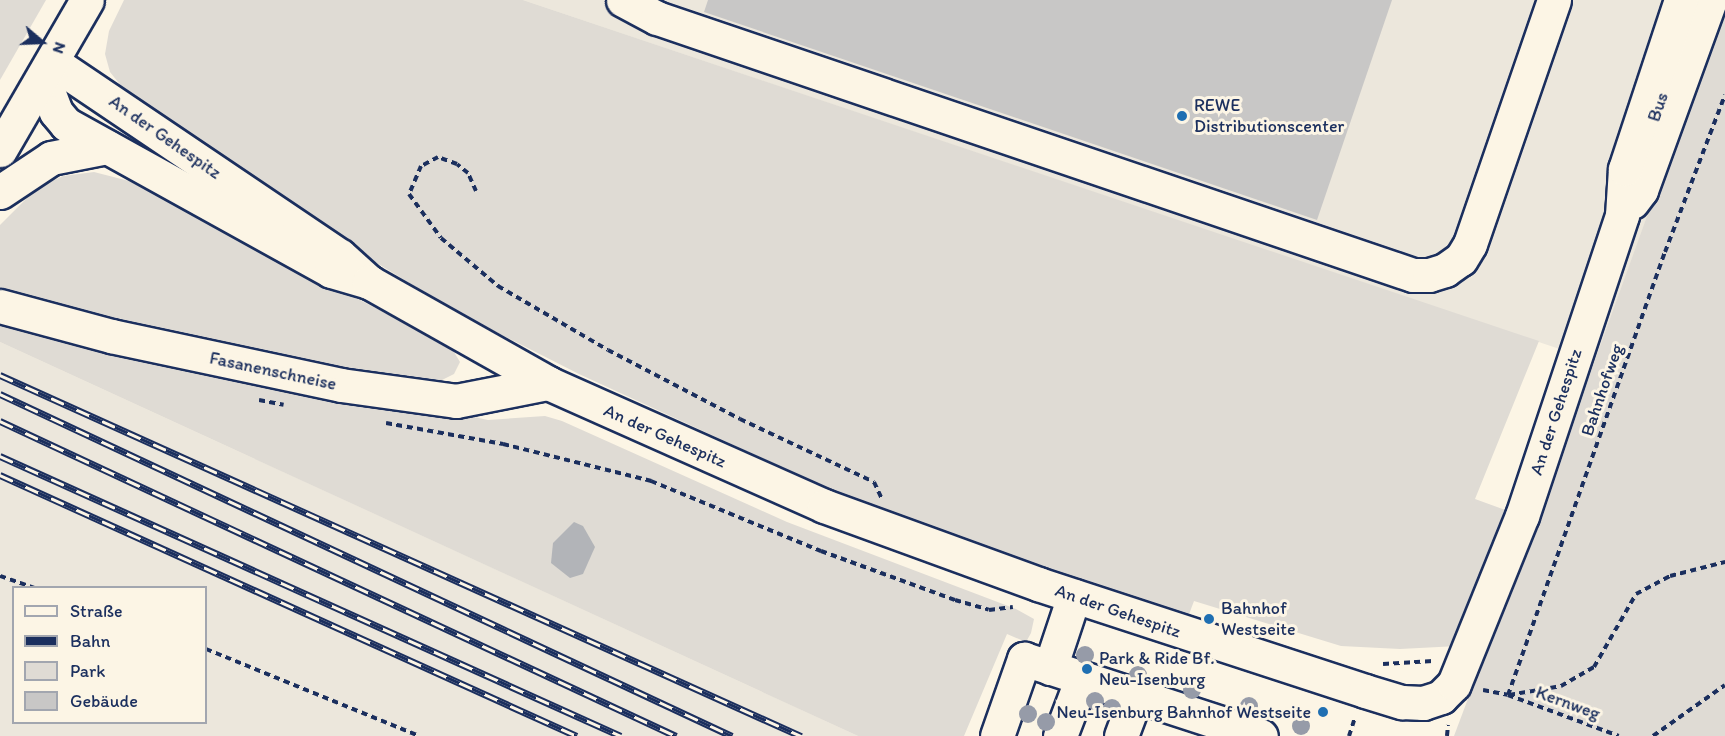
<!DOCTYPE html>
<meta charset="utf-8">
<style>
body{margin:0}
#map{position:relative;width:1725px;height:736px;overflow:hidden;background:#fcf5e5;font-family:Itim,sans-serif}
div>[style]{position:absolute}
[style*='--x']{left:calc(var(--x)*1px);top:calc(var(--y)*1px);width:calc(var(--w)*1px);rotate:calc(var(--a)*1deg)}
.built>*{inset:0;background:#ece7dc}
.green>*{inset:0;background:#dfdbd4}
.water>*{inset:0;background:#b2b4b8}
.building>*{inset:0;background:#c8c7c6}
.path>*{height:4px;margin-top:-2px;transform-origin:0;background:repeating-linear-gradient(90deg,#1b2f5e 0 6px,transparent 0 10.5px)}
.roads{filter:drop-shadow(2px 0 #1b2f5e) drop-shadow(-2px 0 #1b2f5e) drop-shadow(0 2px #1b2f5e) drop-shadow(0 -2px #1b2f5e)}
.minor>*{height:33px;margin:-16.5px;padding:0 16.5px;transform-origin:16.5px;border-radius:16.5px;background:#fcf5e5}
.major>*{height:33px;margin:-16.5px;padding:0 16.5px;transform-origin:16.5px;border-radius:16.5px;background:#fcf5e5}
.rail>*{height:7px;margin-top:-3.5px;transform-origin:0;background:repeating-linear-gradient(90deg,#fcf5e5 0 14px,#1b2f5e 0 28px);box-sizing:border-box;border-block:2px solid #1b2f5e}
.trees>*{width:18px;height:18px;margin:-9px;border-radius:50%;background:#969ba8}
.dots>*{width:16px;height:16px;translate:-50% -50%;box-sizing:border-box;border:3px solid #fcf5e5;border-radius:50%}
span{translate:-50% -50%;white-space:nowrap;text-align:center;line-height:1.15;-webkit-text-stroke:6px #fcf5e5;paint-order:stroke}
.poi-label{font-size:18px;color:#1b2f5e}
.left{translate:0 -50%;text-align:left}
.right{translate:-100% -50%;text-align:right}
.street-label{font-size:18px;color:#1b2f5e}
.legend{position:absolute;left:12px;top:586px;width:195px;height:138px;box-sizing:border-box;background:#fcf5e5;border:2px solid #a2a6af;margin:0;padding:8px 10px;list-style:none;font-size:18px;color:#1b2f5e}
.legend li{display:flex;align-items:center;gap:12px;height:30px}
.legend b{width:30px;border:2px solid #a2a6af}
.north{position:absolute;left:12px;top:12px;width:60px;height:60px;-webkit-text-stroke:4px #fcf5e5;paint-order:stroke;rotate:109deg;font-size:16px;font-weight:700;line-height:24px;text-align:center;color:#1b2f5e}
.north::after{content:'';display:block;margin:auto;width:21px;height:27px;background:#1b2f5e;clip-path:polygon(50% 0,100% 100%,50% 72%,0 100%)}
</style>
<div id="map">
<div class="built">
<i style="clip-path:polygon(523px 0,1725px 0,1595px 361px)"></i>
<i style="clip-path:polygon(evenodd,0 342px,547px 593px,858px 736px,0 736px,0 342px,14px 588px,206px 588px,206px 722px,14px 722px,14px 588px)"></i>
</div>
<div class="green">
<i style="clip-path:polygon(0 0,46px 0,0 80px)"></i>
<i style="clip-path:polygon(124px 0,523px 0,1539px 341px,1475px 499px,1508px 511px,1458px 646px,1400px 649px,1341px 646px,1194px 601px,1188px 617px,1022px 562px,836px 492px,579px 374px,457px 312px,344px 243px,156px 117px,122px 87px,110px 72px,105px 54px,109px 31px)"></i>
<i style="clip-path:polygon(1725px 0,1725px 736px,1454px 736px,1595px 360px)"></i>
<i style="clip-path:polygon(94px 172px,129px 181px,451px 347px,460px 362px,454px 374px,440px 381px,421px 382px,233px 348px,0 293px,0 225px,37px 188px,63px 176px)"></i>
<i style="clip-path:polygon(0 315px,488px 420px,545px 416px,562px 421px,787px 522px,1016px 609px,1034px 619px,1031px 633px,1026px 642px,1007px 634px,964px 736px,858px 736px,0 342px)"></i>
</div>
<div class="water">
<i style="clip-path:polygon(574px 522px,583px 526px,595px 547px,583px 574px,570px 578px,551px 563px,553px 543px)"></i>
</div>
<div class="building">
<i style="clip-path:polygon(708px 0,1392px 0,1317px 220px,704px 12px)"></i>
</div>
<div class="path">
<i style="--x:476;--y:191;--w:20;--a:-114"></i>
<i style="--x:468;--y:173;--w:14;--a:-141"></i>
<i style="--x:457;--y:164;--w:20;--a:-160"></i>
<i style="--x:438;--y:157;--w:19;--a:152"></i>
<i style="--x:421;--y:166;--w:30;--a:113"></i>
<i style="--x:409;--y:194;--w:54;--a:54"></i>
<i style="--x:441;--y:238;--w:75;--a:40.1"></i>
<i style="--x:498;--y:286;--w:127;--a:30.2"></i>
<i style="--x:608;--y:350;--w:149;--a:27.6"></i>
<i style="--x:740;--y:419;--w:148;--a:25.2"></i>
<i style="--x:874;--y:482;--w:17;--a:65"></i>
<i style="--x:259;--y:400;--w:25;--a:11"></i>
<i style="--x:386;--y:423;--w:119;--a:10.2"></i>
<i style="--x:503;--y:444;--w:153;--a:14"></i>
<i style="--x:651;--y:481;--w:184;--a:22.4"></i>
<i style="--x:821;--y:551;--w:143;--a:20.1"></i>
<i style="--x:955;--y:600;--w:35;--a:16"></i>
<i style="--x:989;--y:610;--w:24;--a:-7"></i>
<i style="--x:0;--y:576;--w:37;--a:19"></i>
<i style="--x:206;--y:649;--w:230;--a:22.2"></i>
<i style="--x:1383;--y:664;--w:50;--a:-3.4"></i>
<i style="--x:1483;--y:690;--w:25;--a:11"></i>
<i style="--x:1508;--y:695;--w:118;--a:20.3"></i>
<i style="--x:1508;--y:695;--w:470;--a:-70.5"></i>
<i style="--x:1665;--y:252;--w:168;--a:-69.1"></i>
<i style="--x:1509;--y:695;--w:53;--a:-9.8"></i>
<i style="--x:1561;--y:686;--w:38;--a:-30"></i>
<i style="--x:1594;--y:667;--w:84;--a:-60.1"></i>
<i style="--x:1636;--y:594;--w:38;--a:-28"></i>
<i style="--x:1670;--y:576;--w:57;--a:-14.3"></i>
<i style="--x:1349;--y:736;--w:20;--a:-72"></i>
<i style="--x:1447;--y:736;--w:11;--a:-85"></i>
<i style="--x:1653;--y:736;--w:88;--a:-35.3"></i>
</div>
<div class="roads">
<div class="minor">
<i style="--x:623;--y:0;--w:38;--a:28"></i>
<i style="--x:657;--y:18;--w:798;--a:18.78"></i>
<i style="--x:1413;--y:275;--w:16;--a:0"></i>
<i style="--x:1429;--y:275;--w:17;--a:-17"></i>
<i style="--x:1445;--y:270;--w:19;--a:-35"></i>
<i style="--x:1461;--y:259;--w:17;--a:-59"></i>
<i style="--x:1470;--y:244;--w:258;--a:-71"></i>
<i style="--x:0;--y:192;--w:61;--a:-33.7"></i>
<i style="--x:51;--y:158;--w:57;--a:-11.1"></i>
<i style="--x:1632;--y:202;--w:15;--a:-53"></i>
<i style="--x:1641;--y:190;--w:202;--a:-70"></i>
<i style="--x:369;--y:282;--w:39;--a:-138"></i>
<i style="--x:340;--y:256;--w:347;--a:-146"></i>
<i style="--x:52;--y:62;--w:29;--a:98"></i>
<i style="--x:48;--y:91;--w:22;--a:69"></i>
<i style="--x:56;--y:112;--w:16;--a:50"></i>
<i style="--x:66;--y:124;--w:303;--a:29"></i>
<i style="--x:331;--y:271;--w:40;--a:16"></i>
<i style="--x:369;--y:282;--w:206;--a:29.4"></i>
<i style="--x:548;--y:383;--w:302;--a:24"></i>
<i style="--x:824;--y:506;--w:228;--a:20"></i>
<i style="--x:1038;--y:584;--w:344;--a:18.1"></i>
<i style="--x:1365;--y:691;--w:39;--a:17"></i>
<i style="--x:1402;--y:702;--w:21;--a:3"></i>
<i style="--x:1423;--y:703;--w:19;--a:-18"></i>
<i style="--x:1441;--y:697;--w:18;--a:-45"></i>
<i style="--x:1454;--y:684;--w:181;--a:-68"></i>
<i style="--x:1522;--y:516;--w:317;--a:-71.6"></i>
<i style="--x:1622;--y:215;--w:46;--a:-86.3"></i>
<i style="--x:1625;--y:169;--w:178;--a:-71.7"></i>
<i style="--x:0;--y:306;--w:115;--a:15.1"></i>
<i style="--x:111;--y:336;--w:235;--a:12"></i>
<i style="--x:341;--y:385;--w:116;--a:7.9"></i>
<i style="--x:456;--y:401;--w:94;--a:-11.1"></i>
<i style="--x:1050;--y:668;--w:76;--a:-71.6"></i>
<i style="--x:997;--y:736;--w:82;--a:-70.7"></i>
<i style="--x:1024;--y:659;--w:249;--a:18"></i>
<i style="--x:1060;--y:736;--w:62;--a:-69.2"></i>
<i style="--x:1121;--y:736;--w:43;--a:-69.4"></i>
</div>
<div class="major">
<i style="--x:0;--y:150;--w:173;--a:-59.9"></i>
</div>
</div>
<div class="rail">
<i style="--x:0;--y:375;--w:879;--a:24.26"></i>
<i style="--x:0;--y:394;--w:808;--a:25.04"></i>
<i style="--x:0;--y:421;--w:746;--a:24.98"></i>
<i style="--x:0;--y:456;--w:681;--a:24.27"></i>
<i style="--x:0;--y:475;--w:633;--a:24.34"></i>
</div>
<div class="trees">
<i style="left:1085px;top:655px"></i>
<i style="left:1138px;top:675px"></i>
<i style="left:1192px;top:690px"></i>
<i style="left:1095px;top:701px"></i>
<i style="left:1249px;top:706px"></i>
<i style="left:1112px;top:708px"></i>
<i style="left:1028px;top:714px"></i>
<i style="left:1046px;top:722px"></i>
<i style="left:1301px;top:726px"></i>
</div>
<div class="dots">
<i style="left:1182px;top:116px;background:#1f6fb2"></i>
<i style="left:1209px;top:619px;background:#1f6fb2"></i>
<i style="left:1087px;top:669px;background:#1f6fb2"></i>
<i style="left:1323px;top:712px;background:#1f6fb2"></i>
</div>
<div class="poi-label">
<span class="left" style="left:1194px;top:116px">REWE<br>Distributionscenter</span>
<span class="left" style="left:1221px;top:619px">Bahnhof<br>Westseite</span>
<span class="left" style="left:1099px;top:669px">Park &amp; Ride Bf.<br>Neu-Isenburg</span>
<span class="right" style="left:1311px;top:712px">Neu-Isenburg Bahnhof Westseite</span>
</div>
<div class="street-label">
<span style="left:1658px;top:107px;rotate:-71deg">Bus</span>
<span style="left:165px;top:137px;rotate:35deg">An der Gehespitz</span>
<span style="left:273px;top:371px;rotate:12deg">Fasanenschneise</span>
<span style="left:1602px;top:390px;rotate:-71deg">Bahnhofweg</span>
<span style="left:1556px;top:412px;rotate:-72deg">An der Gehespitz</span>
<span style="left:665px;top:436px;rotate:24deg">An der Gehespitz</span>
<span style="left:1118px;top:611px;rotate:19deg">An der Gehespitz</span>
<span style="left:1568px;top:703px;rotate:20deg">Kernweg</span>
</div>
<ul class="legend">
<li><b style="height:8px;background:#fcf5e5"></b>Straße</li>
<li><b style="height:8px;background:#1b2f5e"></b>Bahn</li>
<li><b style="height:16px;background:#dfdbd4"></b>Park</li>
<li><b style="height:16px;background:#c8c7c6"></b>Gebäude</li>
</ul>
<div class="north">N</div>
</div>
